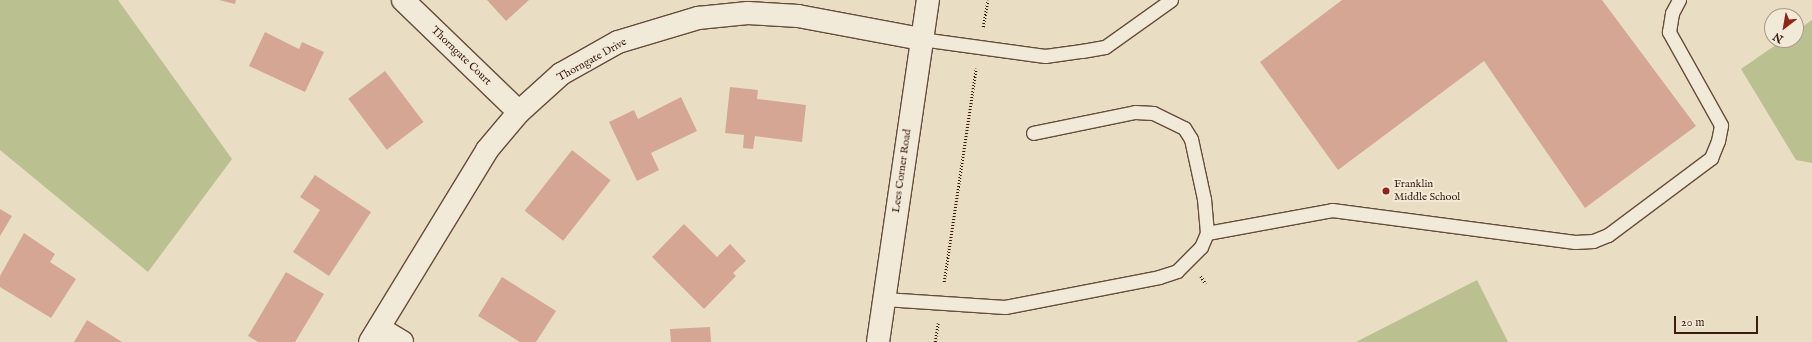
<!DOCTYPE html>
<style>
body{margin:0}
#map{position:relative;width:1812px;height:342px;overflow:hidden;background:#e9dec3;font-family:"IM FELL English",serif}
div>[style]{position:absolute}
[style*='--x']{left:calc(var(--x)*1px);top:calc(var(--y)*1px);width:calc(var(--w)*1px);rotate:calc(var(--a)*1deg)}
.green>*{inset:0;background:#bbc090}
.building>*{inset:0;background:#d6a695;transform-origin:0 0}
.path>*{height:2.5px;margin-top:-1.25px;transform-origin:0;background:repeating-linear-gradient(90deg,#3c1c0e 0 1px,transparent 0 3px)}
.roads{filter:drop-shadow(1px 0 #674c3b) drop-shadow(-1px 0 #674c3b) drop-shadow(0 1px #674c3b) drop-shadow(0 -1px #674c3b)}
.service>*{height:13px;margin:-6.5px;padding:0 6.5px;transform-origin:6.5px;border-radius:6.5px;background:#f1ead8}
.minor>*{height:22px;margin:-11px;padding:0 11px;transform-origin:11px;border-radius:11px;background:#f1ead8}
.tertiary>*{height:22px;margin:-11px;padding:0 11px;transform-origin:11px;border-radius:11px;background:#f1ead8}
.dots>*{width:11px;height:11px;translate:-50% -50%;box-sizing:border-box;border:2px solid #f1ead8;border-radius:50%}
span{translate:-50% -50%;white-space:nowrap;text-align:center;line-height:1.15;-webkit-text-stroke:4px #f1ead8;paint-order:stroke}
.street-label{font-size:11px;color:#3c1c0e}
.poi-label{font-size:11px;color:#3c1c0e}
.left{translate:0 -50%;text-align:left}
.north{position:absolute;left:1764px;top:8px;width:40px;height:40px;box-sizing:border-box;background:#f1ead8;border:1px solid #a99887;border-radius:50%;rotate:211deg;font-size:11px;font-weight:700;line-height:16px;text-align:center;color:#3c1c0e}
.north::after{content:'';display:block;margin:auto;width:14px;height:18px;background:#8f2418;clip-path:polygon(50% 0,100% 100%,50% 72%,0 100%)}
.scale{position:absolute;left:1674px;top:316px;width:84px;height:18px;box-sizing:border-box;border:2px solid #3c1c0e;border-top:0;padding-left:5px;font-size:12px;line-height:14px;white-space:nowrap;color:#3c1c0e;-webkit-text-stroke:3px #f1ead8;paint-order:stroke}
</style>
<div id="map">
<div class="green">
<i style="clip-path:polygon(0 0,118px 0,232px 159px,148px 272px,0 150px)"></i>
<i style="clip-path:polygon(1812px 20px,1812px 163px,1796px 160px,1741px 69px,1783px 40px,1796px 40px,1796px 31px)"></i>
<i style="clip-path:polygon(1477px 280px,1508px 342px,1356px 342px)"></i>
</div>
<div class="building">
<i style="clip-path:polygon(219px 0,236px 0,235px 4px)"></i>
<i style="clip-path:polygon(487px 0,529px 0,506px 21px)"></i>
<i style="clip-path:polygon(1342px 0,1602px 0,1696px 126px,1585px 208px,1484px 61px,1338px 170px,1260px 62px)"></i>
<i style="clip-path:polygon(265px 32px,299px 49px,302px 42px,324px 52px,305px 92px,249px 66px)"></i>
<i style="left:385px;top:71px;width:64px;height:46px;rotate:53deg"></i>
<i style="clip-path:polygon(730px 87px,758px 90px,757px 99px,806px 105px,802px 142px,755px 136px,753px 149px,743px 148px,744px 135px,725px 133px)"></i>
<i style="clip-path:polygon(681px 97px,697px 131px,651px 153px,659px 170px,637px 181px,609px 122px,634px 110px,638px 119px)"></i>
<i style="left:572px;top:150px;width:49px;height:77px;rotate:38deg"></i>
<i style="clip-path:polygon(315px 175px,371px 212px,329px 276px,293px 252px,320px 210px,300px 197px)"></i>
<i style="clip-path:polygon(0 209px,12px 216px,0 236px)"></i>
<i style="clip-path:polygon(684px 224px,717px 257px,730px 244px,746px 261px,733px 273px,736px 276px,704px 309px,652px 257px)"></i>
<i style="clip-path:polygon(24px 233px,55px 254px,50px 262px,76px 279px,51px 318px,0 287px,0 276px)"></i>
<i style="clip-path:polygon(286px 272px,324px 294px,295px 342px,258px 342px,248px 336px)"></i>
<i style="clip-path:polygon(502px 277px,556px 311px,536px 342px,520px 342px,478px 316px)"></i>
<i style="clip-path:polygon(87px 320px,122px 342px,74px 342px)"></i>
<i style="clip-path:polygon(710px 327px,711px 342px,671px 342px,670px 329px)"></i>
</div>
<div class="path">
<i style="--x:983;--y:27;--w:27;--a:-80"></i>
<i style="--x:1201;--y:276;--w:9;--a:58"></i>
<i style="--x:944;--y:282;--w:216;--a:-81.5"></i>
<i style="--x:935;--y:342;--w:19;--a:-81"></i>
</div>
<div class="roads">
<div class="service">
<i style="--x:921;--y:39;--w:125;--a:7.8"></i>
<i style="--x:1045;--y:56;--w:37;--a:-8"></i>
<i style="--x:1082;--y:51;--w:23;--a:-10"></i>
<i style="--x:1105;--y:47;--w:81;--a:-35.5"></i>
<i style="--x:1207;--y:233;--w:127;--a:-10.4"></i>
<i style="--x:1332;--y:210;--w:245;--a:7.5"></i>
<i style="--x:1575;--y:242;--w:18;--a:-3"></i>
<i style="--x:1593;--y:241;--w:16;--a:-22"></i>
<i style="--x:1608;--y:235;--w:129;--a:-36.8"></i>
<i style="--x:1711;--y:158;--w:18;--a:-68"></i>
<i style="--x:1718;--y:141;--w:16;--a:-79"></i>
<i style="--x:1721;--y:125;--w:107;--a:-119.2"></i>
<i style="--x:1669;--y:32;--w:19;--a:-81"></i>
<i style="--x:1672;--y:13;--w:15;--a:-62"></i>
<i style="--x:884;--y:299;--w:121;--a:3.8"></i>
<i style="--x:1005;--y:307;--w:157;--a:-11"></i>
<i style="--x:1159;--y:277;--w:19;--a:-18"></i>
<i style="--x:1177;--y:271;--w:34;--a:-45"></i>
<i style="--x:1201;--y:247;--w:15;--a:-67"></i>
<i style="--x:1207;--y:233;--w:34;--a:-95"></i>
<i style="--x:1204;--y:199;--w:61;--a:-102.2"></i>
<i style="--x:1191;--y:139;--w:13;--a:-122"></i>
<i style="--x:1184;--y:128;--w:34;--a:-154"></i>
<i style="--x:1153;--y:113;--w:18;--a:-177"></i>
<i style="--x:1135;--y:112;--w:104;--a:168.4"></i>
</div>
<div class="minor">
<i style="--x:403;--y:0;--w:161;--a:44"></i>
<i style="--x:379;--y:328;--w:27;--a:31"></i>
<i style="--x:370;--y:342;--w:225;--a:-58.6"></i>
<i style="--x:487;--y:150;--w:50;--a:-49.9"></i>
<i style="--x:519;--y:112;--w:57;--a:-42.1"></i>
<i style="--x:561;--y:74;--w:65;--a:-29.3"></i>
<i style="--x:618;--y:42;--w:84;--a:-16.7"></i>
<i style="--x:698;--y:18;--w:50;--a:-5.7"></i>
<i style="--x:748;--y:13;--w:50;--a:3.4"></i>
<i style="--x:798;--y:16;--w:125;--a:10.6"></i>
</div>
<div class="tertiary">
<i style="--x:878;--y:342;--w:346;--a:-81.7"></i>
</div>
</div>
<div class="dots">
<i style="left:1386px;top:191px;background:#8f2418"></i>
</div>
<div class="street-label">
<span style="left:461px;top:56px;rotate:44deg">Thorngate Court</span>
<span style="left:592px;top:60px;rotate:-29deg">Thorngate Drive</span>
<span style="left:902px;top:171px;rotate:-82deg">Lees Corner Road</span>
</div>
<div class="poi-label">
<span class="left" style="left:1394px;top:191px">Franklin<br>Middle School</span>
</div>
<div class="north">N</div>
<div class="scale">20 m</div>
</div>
